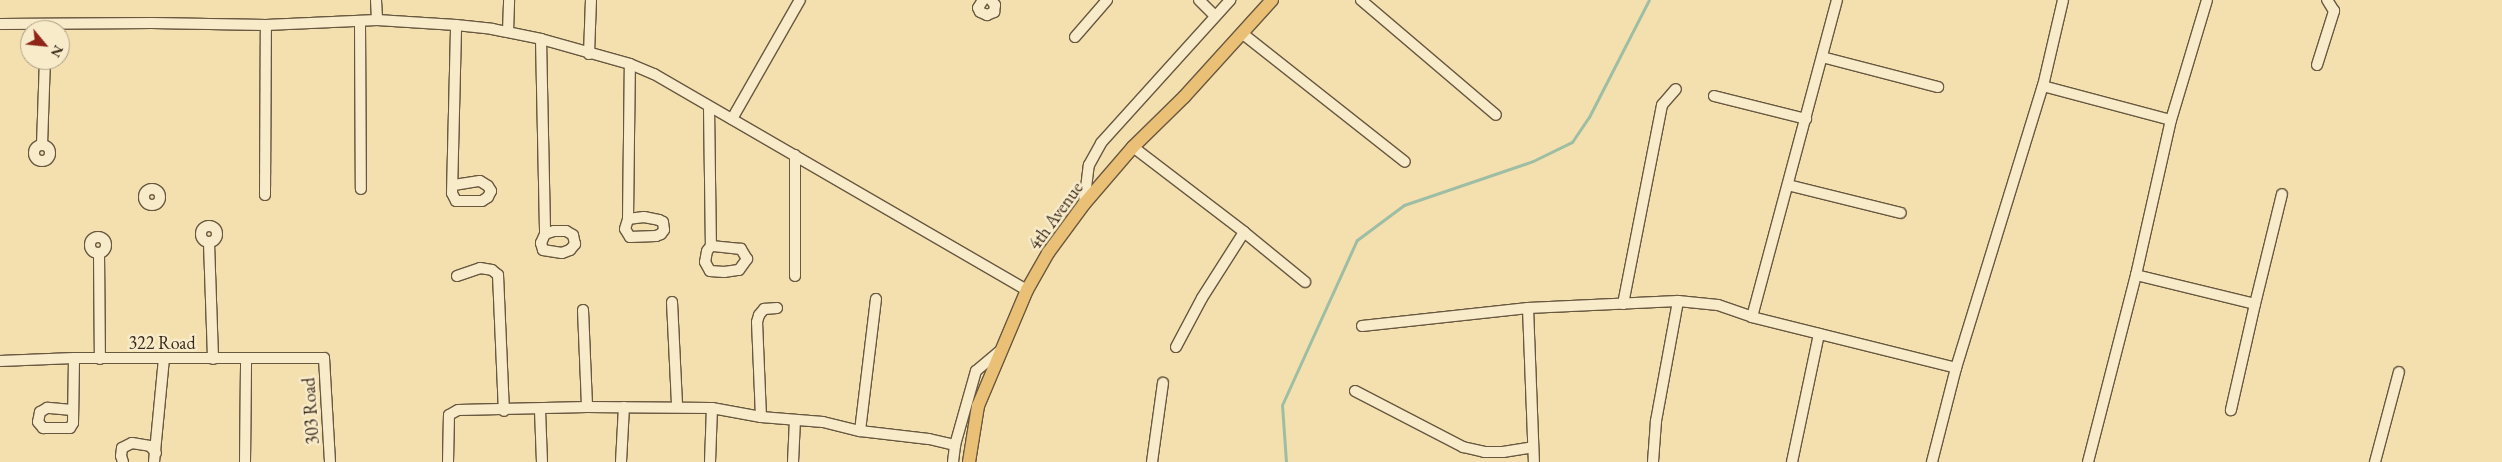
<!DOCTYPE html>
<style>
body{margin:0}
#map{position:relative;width:2502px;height:462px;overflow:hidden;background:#f4e0ae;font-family:"EB Garamond",serif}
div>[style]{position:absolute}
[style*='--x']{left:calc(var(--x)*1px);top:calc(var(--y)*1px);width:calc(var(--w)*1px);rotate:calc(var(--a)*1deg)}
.stream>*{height:3px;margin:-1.5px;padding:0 1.5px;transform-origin:1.5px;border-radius:1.5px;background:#9dbea4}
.roads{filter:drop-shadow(1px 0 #685840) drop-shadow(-1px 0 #685840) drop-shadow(0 1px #685840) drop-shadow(0 -1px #685840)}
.minor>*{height:10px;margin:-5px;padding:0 5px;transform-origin:5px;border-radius:5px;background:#f8ebca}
.minor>.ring{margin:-5px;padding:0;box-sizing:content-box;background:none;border:10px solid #f8ebca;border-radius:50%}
.major>*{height:12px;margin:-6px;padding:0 6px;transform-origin:6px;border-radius:6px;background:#eac077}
span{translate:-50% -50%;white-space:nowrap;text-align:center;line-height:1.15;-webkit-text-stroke:5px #f8ebca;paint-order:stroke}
.street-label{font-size:18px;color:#3a2a1c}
.north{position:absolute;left:20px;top:20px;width:50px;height:50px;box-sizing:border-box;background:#f8ebca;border:1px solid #ac9e84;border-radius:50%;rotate:118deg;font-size:14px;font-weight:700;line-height:20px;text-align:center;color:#3a2a1c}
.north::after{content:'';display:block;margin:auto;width:18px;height:22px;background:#8f2418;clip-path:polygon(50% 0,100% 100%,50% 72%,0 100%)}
</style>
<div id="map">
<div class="stream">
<i style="--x:1286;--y:462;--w:57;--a:-94"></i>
<i style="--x:1282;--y:405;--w:181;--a:-65.6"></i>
<i style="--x:1357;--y:240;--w:59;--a:-36.7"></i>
<i style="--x:1404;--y:205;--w:136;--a:-18.8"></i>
<i style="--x:1533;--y:161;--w:43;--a:-26"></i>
<i style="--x:1572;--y:142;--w:30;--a:-56"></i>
<i style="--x:1589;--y:117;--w:131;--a:-62.9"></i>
</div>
<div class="roads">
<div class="minor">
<i style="--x:376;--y:0;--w:20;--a:87"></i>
<i style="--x:983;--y:0;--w:9;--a:122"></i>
<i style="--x:978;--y:8;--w:4;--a:63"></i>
<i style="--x:980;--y:12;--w:8;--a:23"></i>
<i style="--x:987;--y:15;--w:8;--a:-23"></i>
<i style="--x:994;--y:12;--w:7;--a:-82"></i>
<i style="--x:995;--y:5;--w:6;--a:-129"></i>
<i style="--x:1199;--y:0;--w:23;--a:45"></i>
<i style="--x:1361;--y:0;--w:177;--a:40.4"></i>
<i style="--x:360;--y:23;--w:166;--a:89.7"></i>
<i style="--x:0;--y:24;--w:152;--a:-0.4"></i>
<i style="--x:152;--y:23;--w:114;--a:1"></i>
<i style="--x:266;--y:25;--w:111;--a:-2.6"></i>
<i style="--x:377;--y:20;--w:79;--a:3.6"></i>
<i style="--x:456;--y:25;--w:36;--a:6"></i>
<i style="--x:492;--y:29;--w:50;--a:11.5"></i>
<i style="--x:541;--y:39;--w:92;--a:15.7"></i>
<i style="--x:630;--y:64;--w:26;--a:23"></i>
<i style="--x:654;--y:74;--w:431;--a:30.1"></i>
<i style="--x:508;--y:32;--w:32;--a:-88"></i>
<i style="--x:1243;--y:34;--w:206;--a:38.3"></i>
<i style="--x:1075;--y:37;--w:49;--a:-49.1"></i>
<i style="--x:541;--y:39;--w:195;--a:88.8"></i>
<i style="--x:545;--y:234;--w:10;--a:114"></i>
<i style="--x:541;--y:243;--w:7;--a:74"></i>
<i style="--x:543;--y:250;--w:19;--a:9"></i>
<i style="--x:562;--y:253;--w:9;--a:-21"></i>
<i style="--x:570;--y:250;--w:8;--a:-50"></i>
<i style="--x:575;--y:244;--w:9;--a:-103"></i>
<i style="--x:573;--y:235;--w:8;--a:-150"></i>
<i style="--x:566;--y:231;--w:12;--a:180"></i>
<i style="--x:554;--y:231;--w:9;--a:162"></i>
<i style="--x:589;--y:54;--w:54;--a:-87.9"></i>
<i style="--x:1822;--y:57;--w:120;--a:14.5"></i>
<i style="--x:2317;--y:65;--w:57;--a:-72.5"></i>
<i style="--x:2334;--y:11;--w:13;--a:-122"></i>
<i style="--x:2043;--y:86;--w:132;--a:14.9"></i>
<i style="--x:1714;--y:96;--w:95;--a:14"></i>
<i style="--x:709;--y:107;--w:139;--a:89.2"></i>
<i style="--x:711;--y:246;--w:6;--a:129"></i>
<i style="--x:707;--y:251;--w:11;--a:100"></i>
<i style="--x:705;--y:262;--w:10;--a:61"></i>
<i style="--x:710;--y:271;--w:14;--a:4"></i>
<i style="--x:724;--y:272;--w:15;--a:-8"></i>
<i style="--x:739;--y:270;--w:14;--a:-54"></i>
<i style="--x:747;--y:259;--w:12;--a:-121"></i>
<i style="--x:741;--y:249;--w:30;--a:-174"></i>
<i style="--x:732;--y:119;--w:137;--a:-60.3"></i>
<i class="ring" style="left:34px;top:145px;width:6px;height:6px"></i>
<i style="--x:42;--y:145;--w:85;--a:-88"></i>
<i style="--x:1133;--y:147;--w:140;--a:37.4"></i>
<i style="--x:1244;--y:232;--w:79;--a:39.3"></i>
<i style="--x:454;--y:185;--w:26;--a:-9"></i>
<i style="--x:480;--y:181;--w:9;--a:32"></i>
<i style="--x:488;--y:186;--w:6;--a:59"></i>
<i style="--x:491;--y:191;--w:7;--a:117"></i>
<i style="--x:488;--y:197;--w:7;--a:146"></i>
<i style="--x:482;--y:201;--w:26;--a:180"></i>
<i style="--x:456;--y:201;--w:9;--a:-117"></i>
<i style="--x:452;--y:193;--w:168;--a:-88.6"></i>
<i style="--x:1788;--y:185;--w:116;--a:13.9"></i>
<i class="ring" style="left:144px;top:189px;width:6px;height:6px"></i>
<i style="--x:265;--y:195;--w:170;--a:-89.7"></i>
<i style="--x:1084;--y:204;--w:39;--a:-83"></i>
<i style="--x:1089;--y:165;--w:25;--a:-61"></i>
<i style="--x:1101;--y:143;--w:193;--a:-47.9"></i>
<i style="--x:628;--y:219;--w:16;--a:-7"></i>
<i style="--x:644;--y:217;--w:15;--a:11"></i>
<i style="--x:659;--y:220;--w:4;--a:27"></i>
<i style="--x:663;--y:222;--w:8;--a:83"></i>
<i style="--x:664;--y:230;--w:5;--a:127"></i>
<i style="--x:661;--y:234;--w:5;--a:158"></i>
<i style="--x:656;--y:236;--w:26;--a:178"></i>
<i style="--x:630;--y:237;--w:9;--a:-122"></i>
<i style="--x:625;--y:229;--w:10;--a:-73"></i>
<i style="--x:628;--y:219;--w:155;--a:-89.3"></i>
<i class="ring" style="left:201px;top:226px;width:6px;height:6px"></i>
<i class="ring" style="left:90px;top:237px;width:6px;height:6px"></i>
<i style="--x:209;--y:243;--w:116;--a:88"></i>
<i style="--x:99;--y:253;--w:106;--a:89.5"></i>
<i style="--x:2136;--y:275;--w:122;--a:13.7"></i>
<i style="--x:2255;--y:304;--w:109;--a:102.8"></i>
<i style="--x:457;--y:276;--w:24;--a:-19"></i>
<i style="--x:480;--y:268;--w:12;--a:9"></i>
<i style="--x:492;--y:270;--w:8;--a:40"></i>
<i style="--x:498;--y:275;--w:136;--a:87.5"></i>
<i style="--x:795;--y:276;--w:121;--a:-90"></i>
<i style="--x:672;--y:302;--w:104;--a:87.2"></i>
<i style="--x:1623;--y:304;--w:203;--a:-78.9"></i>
<i style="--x:1662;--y:105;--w:21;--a:-49"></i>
<i style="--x:2255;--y:304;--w:113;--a:-76.2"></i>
<i style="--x:1528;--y:308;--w:154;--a:87.8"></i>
<i style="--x:583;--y:310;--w:97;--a:87.6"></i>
<i style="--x:1752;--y:317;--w:328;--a:-75"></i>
<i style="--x:1362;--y:326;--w:167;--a:-6.2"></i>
<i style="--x:1528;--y:308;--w:150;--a:-2.7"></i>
<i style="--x:1678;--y:301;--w:40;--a:5.7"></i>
<i style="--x:1718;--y:305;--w:36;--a:19"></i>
<i style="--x:1752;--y:317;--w:210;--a:14"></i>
<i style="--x:1176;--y:347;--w:55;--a:-62"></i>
<i style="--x:1202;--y:298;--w:78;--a:-57.5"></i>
<i style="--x:0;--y:361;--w:74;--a:-2.3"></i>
<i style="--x:74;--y:358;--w:250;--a:0"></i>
<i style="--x:324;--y:358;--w:104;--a:86.7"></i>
<i style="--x:1355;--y:391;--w:122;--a:27.4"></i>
<i style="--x:1463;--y:447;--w:22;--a:13"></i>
<i style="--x:1484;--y:452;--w:19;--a:0"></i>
<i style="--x:1503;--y:452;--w:30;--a:-9"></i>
<i style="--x:72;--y:410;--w:25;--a:-175"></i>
<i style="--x:47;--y:408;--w:8;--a:150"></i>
<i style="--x:40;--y:412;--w:10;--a:101"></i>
<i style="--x:38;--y:422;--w:8;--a:50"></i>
<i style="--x:43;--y:428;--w:27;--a:0"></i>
<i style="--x:70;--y:428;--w:6;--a:-59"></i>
<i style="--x:73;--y:423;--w:65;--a:-89.1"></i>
<i style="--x:540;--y:410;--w:52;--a:87.8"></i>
<i style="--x:761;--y:417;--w:95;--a:-92.4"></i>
<i style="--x:757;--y:322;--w:7;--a:-74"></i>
<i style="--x:759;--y:315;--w:8;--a:-50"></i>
<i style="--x:764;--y:309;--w:13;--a:-4"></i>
<i style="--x:860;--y:431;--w:133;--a:-83.1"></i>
<i style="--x:123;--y:462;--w:6;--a:-108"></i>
<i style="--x:121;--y:456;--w:8;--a:-83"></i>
<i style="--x:122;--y:448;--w:11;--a:-27"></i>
<i style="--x:132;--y:443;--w:18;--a:9"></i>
<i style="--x:150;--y:446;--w:9;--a:49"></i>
<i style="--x:154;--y:462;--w:103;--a:-84.5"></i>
<i style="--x:245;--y:462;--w:102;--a:-89.4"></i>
<i style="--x:448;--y:462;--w:47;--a:-88.8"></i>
<i style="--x:449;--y:415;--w:10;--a:-29"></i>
<i style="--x:458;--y:410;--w:129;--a:-1.3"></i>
<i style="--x:587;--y:407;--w:125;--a:0.5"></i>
<i style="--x:712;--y:408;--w:50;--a:10.4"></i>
<i style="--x:761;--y:417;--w:62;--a:4.6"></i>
<i style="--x:823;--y:422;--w:38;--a:14"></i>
<i style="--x:860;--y:431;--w:69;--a:6.6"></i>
<i style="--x:929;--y:439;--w:27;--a:13"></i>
<i style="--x:621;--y:462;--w:55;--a:-86.9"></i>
<i style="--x:710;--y:462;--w:54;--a:-87.9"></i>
<i style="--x:793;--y:462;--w:42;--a:-87.3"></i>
<i style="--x:953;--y:462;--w:17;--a:-83"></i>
<i style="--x:955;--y:445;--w:77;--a:-74.2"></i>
<i style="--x:976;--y:371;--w:33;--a:-40"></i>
<i style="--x:1152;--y:462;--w:80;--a:-82.1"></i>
<i style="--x:1653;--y:462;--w:41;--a:-85.8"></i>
<i style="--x:1656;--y:421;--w:122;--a:-79.6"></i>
<i style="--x:1792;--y:462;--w:131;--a:-78.1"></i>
<i style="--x:1932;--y:462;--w:97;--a:-75.7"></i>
<i style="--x:1956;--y:368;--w:295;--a:-72.9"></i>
<i style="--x:2043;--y:86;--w:88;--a:-76.9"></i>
<i style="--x:2088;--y:462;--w:193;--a:-75.6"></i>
<i style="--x:2136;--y:275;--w:159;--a:-77.3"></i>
<i style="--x:2171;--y:120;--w:125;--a:-73.3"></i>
<i style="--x:2375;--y:462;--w:93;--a:-75.1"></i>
</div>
<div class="major">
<i style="--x:969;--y:462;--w:57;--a:-80.9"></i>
<i style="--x:978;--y:406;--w:126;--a:-67.1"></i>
<i style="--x:1027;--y:290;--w:43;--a:-60.4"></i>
<i style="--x:1048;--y:253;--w:61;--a:-53.7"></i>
<i style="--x:1084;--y:204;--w:75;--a:-49.3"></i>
<i style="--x:1133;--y:147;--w:71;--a:-44.4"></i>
<i style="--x:1184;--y:97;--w:131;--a:-47.8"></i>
</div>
</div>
<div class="street-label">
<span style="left:1056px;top:216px;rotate:-54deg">4th Avenue</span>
<span style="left:162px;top:343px">322 Road</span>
<span style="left:311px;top:411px;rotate:-94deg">303 Road</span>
</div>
<div class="north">N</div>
</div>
